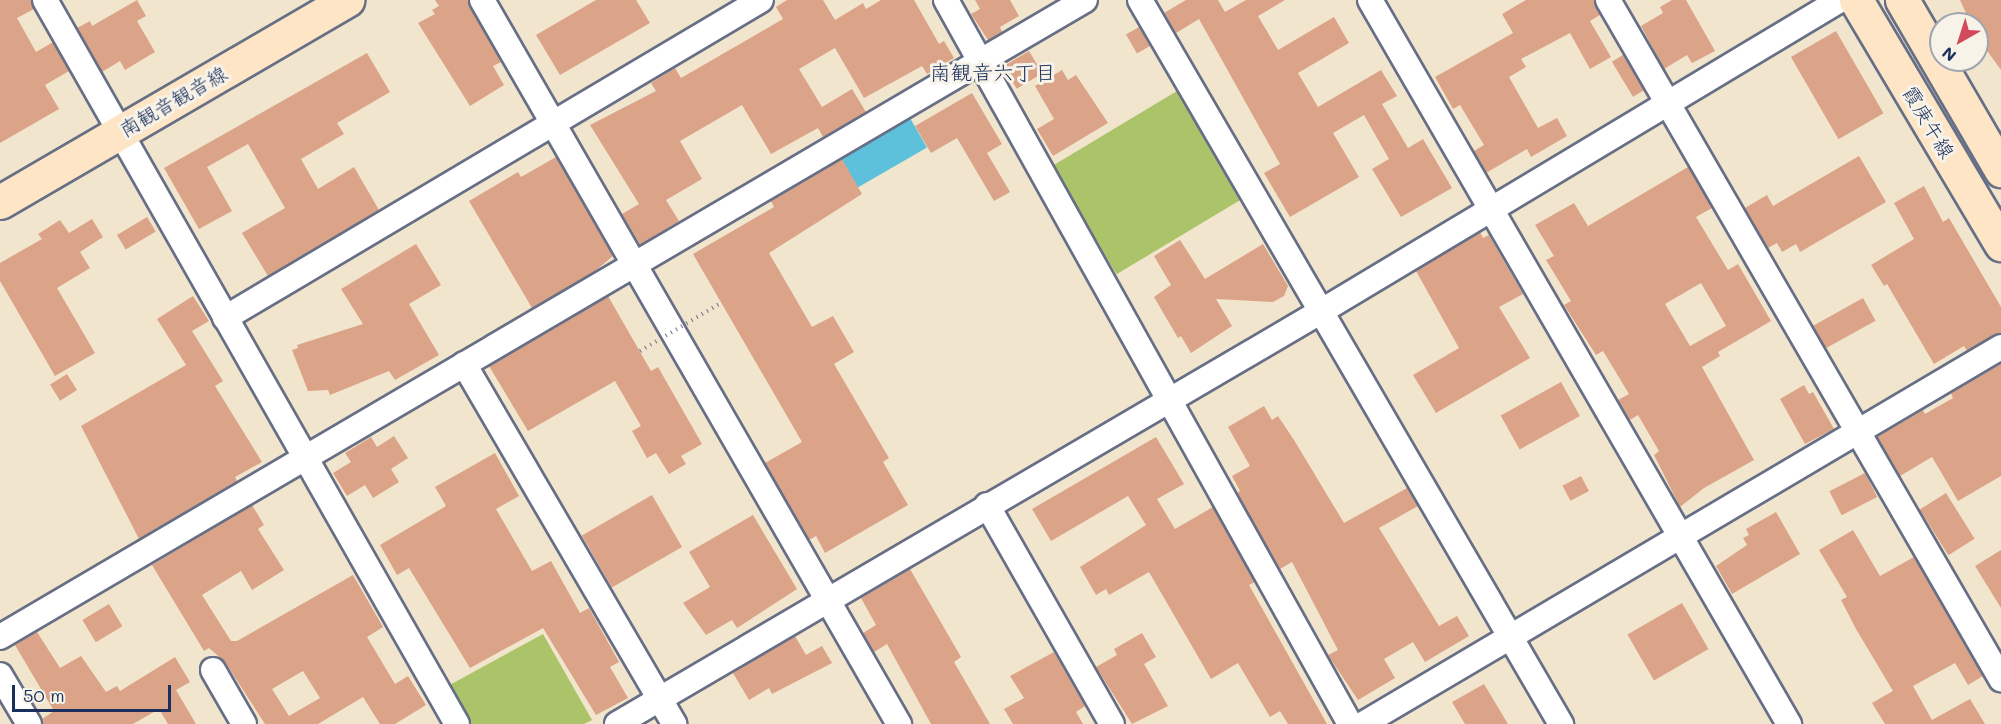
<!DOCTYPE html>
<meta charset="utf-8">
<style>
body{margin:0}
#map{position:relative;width:2001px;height:724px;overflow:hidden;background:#f2e5cd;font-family:Mali,"Klee One",sans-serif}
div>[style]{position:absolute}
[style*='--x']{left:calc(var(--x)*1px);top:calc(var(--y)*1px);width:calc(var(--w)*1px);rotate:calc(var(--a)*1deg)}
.green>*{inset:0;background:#acc469;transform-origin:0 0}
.water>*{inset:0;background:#5dc1db;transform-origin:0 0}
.building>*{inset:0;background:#dba488;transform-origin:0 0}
.roads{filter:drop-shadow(2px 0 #666f85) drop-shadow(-2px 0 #666f85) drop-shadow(0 2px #666f85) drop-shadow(0 -2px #666f85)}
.street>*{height:24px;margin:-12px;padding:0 12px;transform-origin:12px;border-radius:12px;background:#fff}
.secondary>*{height:33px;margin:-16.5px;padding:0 16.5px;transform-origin:16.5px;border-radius:16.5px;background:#fde5c5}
.path-bridge>*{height:4px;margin-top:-2px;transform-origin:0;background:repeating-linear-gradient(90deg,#666f85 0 1.5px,transparent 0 6px)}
span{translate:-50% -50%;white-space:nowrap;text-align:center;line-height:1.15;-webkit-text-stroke:6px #f7f3e8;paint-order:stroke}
.street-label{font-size:20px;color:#1b2f5e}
.neighbourhood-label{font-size:21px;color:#1b2f5e}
.north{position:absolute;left:1929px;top:12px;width:60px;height:60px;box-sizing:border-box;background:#f7f3e8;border:2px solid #9fa5b1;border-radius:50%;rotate:219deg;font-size:16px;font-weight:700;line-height:24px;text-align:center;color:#1b2f5e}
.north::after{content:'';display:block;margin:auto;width:21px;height:27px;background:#d1495b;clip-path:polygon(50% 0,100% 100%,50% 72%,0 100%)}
.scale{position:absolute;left:12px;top:685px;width:159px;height:27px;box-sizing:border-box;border:3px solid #1b2f5e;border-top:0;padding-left:8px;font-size:18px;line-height:21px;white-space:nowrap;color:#1b2f5e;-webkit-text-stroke:4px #f7f3e8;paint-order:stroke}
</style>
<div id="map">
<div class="green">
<i style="left:1182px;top:88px;width:126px;height:152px;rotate:59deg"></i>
<i style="clip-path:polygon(543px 634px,592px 720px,584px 724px,467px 724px,446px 687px)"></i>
</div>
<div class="water">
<i style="left:910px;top:118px;width:34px;height:80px;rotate:60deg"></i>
</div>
<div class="building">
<i style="clip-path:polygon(0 0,31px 0,34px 9px,17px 18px,36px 52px,53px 42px,69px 71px,45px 85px,59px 109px,0 143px)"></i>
<i style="clip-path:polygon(137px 0,146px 16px,137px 21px,155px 52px,125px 70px,120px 61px,102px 72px,77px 28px,90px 21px,92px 26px)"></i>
<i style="clip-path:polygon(435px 0,468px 0,501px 62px,493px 66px,504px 85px,470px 106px,418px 23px,435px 14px,432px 10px,439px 6px)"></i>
<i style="clip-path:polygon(596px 0,636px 0,650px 23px,560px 75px,536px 35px)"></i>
<i style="clip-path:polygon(787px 0,823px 0,835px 20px,863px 3px,866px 9px,881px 0,914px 0,939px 44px,944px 41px,954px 58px,927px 74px,922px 66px,864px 98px,835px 48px,799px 69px,822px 107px,852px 89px,866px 112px,823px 137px,818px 128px,771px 154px,742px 105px,680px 141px,702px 179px,666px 200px,679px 221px,640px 245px,622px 214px,639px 204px,590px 125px,656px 91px,651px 83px,675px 68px,681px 78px,783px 19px,776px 7px)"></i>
<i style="clip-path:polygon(975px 0,1010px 0,1019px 16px,1000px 27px,1002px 32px,988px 40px,971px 14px,980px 9px)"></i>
<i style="clip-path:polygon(1186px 0,1218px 0,1225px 12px,1246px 0,1285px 0,1258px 16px,1278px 50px,1334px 17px,1349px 43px,1298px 73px,1318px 107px,1381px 70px,1397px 96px,1382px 104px,1408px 148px,1423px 139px,1452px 188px,1401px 217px,1372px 169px,1389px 159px,1364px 115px,1333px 133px,1359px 177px,1290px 217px,1264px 173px,1280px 164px,1199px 19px,1176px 33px,1164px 13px)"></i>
<i style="clip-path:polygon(1526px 0,1594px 0,1600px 15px,1590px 21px,1611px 57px,1590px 69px,1570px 33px,1521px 59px,1526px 67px,1509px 77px,1538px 128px,1557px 118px,1567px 136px,1531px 157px,1527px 149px,1486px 173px,1474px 151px,1484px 145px,1460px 105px,1453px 109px,1435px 77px,1513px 33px,1502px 14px)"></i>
<i style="clip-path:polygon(1672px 0,1686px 0,1715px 51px,1692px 63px,1687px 55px,1664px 69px,1641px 26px,1663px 13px,1660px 7px)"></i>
<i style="clip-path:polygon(1960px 0,2001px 0,2001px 70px,1977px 37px,1977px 24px,1971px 24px)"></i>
<i style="left:1139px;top:27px;width:22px;height:15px;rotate:60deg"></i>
<i style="left:1836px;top:31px;width:95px;height:52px;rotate:60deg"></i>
<i style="left:1029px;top:51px;width:26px;height:30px;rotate:59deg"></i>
<i style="clip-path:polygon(367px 53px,390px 92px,337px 123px,344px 134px,301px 159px,318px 189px,354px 167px,379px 210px,268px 276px,242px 233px,285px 208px,248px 144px,207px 167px,232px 211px,199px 229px,164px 168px)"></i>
<i style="left:1623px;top:55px;width:41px;height:13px;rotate:59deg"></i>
<i style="clip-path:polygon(1062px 70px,1068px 80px,1076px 75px,1108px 123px,1053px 156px,1037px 129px,1054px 119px,1035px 86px)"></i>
<i style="clip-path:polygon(972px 93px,1002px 144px,987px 153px,1010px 192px,994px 201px,957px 138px,931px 153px,915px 126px)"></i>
<i style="clip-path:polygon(1859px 156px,1886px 202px,1800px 252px,1796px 244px,1782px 252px,1777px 243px,1768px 248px,1745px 208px,1767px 195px,1773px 206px)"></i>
<i style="clip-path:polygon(556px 157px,613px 256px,594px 272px,532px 308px,469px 201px,518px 172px,521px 177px)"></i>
<i style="clip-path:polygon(842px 159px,862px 194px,769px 253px,812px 327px,833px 316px,854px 352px,834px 364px,889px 458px,883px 462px,908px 505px,825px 553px,816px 536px,809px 540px,765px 463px,802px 442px,693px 254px,774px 207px,771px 201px)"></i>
<i style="clip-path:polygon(evenodd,1688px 167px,1712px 208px,1696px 217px,1728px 270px,1738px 264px,1771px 321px,1718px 352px,1720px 356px,1702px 367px,1754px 460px,1704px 488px,1680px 507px,1654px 455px,1659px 451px,1638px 415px,1630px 420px,1618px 400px,1629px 394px,1603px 351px,1596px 355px,1564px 305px,1571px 301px,1546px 260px,1554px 256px,1535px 225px,1574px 203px,1588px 226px,1688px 167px,1701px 283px,1726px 326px,1690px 346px,1665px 304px,1701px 283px)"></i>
<i style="clip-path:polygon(1924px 186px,1943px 222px,1949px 218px,2001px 307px,2001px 333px,1967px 351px,1964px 346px,1934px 364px,1887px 284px,1884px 286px,1871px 265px,1914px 239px,1894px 203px)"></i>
<i style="left:147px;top:217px;width:17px;height:35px;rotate:59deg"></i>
<i style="clip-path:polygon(92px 219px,103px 237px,80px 252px,90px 268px,57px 288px,95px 353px,55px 376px,0 281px,0 263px,42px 239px,38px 234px,60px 220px,69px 233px)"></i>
<i style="clip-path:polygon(1480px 232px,1483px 238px,1489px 235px,1523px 294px,1499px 307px,1530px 358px,1436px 413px,1413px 375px,1459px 348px,1416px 271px)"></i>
<i style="clip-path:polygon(1180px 240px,1205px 279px,1263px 244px,1288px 286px,1284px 296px,1273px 302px,1216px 299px,1232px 326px,1191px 353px,1181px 336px,1178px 338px,1154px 297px,1171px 285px,1154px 256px)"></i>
<i style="clip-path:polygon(416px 244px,441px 285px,409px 304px,439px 355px,395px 380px,389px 371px,330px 395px,328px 390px,308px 391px,292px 350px,298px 348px,297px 345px,363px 324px,341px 289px)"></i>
<i style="clip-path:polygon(193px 296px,209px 321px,192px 331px,223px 381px,215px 386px,262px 462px,235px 477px,237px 481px,139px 539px,81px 426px,186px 365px,157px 319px)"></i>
<i style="clip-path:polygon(608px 296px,651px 371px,658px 367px,702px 444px,681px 456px,686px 464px,669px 474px,656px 453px,647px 458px,632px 431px,641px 426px,615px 381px,528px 431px,489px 366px)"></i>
<i style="left:1863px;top:298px;width:26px;height:57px;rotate:61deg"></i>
<i style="clip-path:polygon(2001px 364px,2001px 476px,1958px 501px,1932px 457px,1900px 476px,1877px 437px,1923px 410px,1925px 414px,1953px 398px,1951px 393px)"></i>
<i style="left:67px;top:374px;width:19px;height:20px;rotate:58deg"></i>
<i style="left:1561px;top:382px;width:39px;height:69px;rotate:61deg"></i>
<i style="clip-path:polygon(1804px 385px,1809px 394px,1813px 392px,1834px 429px,1805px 444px,1780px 399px)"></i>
<i style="clip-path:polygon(1264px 406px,1272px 420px,1278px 416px,1294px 440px,1344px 523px,1407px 488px,1418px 506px,1379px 528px,1439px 626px,1457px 616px,1469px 636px,1425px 662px,1413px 642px,1384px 659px,1395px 678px,1358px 700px,1328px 655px,1338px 650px,1292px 562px,1280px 569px,1237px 493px,1240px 491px,1232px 476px,1250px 466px,1228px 427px)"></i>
<i style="clip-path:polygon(394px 436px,408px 458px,391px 469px,399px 482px,373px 498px,365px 485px,347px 496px,333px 473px,351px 462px,345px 453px,371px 437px,377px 447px)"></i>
<i style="clip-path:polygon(1156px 437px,1184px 484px,1157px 499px,1175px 529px,1213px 507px,1255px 582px,1249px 585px,1327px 724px,1288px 724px,1280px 711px,1270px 717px,1238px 663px,1211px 679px,1149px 572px,1109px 595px,1106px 589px,1096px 595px,1080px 567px,1146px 525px,1128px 496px,1051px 541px,1032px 509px)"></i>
<i style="clip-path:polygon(495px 453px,519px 496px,496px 509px,532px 571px,551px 561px,580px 613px,589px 608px,619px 662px,610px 667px,628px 698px,596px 715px,543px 628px,470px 668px,409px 568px,397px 575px,380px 545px,446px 506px,435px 487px)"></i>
<i style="left:1865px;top:473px;width:27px;height:40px;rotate:63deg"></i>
<i style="left:1581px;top:476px;width:17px;height:21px;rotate:62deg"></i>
<i style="left:1946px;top:493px;width:54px;height:31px;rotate:58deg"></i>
<i style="left:652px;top:495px;width:60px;height:81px;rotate:60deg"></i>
<i style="clip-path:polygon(evenodd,252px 505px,264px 525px,258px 529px,284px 570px,252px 590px,241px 571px,202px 595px,231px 641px,237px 641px,353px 575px,383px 627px,367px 637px,395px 684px,408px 676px,426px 705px,395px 724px,380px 724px,363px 697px,318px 724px,265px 724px,225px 662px,209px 648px,204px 651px,152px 565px,252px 505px,303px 671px,320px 698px,289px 716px,272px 689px,303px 671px)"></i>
<i style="clip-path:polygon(1776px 512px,1800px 554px,1732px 594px,1716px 566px,1747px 545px,1743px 538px,1749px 535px,1746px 529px)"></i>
<i style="clip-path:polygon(753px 515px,797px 589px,737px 628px,732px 620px,706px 635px,683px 603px,710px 587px,689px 552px)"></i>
<i style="clip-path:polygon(1853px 530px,1880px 576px,1914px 557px,1983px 676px,1968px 685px,1955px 663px,1913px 686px,1932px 720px,1970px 699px,1985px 724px,1885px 724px,1872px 703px,1893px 691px,1856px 629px,1841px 600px,1847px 597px,1819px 550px)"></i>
<i style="clip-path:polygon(2001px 550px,2001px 608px,1975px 566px)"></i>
<i style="clip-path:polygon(910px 569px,961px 657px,954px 662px,990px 724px,931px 724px,887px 644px,874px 652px,863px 633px,876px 625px,861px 598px)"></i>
<i style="left:1682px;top:603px;width:53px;height:63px;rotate:60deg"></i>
<i style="left:109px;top:604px;width:26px;height:31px;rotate:59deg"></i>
<i style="clip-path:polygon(37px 632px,60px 668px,81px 656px,106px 692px,117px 686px,120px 691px,175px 657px,190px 682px,176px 690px,196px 724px,168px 724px,159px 709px,133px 724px,43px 724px,42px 719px,54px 711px,15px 645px)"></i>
<i style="clip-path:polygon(1142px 633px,1156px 657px,1144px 664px,1168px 706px,1132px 724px,1096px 667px,1117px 655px,1114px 649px)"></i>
<i style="clip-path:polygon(795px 636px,806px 655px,822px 646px,832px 663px,772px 694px,769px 688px,749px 700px,733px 673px)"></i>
<i style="clip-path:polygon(1054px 652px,1085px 706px,1076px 712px,1083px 724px,1013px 724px,1004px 709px,1024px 698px,1010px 676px)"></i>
<i style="clip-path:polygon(1484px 684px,1508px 724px,1465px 724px,1452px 702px)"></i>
</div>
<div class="roads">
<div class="street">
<i style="--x:45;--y:0;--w:833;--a:60.36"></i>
<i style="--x:482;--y:0;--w:836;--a:60.06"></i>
<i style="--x:946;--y:0;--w:829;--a:60.84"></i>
<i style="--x:1140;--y:0;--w:838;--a:59.82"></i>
<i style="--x:1370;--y:0;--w:837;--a:59.94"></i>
<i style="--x:1608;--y:0;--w:785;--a:59.94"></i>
<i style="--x:225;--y:318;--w:623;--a:-30.68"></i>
<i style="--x:464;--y:364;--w:417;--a:59.7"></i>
<i style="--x:987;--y:505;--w:252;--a:60.3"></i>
<i style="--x:0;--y:637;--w:1258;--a:-30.42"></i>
<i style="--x:213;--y:670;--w:62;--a:60.1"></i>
<i style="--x:0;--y:675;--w:57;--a:59.4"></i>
<i style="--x:617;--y:724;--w:815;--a:-30.37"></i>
<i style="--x:1320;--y:312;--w:606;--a:-30.96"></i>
<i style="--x:1363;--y:724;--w:741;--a:-30.58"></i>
</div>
<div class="secondary">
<i style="--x:1856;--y:0;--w:284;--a:59.3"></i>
<i style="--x:1902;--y:0;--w:197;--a:59.8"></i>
<i style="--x:0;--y:202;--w:402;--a:-30.2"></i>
</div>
</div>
<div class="path-bridge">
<i style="--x:640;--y:351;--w:94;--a:-30.7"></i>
</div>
<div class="street-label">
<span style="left:173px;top:101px;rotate:-30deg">南観音観音線</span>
<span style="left:1929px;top:122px;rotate:59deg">霞庚午線</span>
</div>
<div class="neighbourhood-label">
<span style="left:993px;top:72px">南観音六丁目</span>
</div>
<div class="north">N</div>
<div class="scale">50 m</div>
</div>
